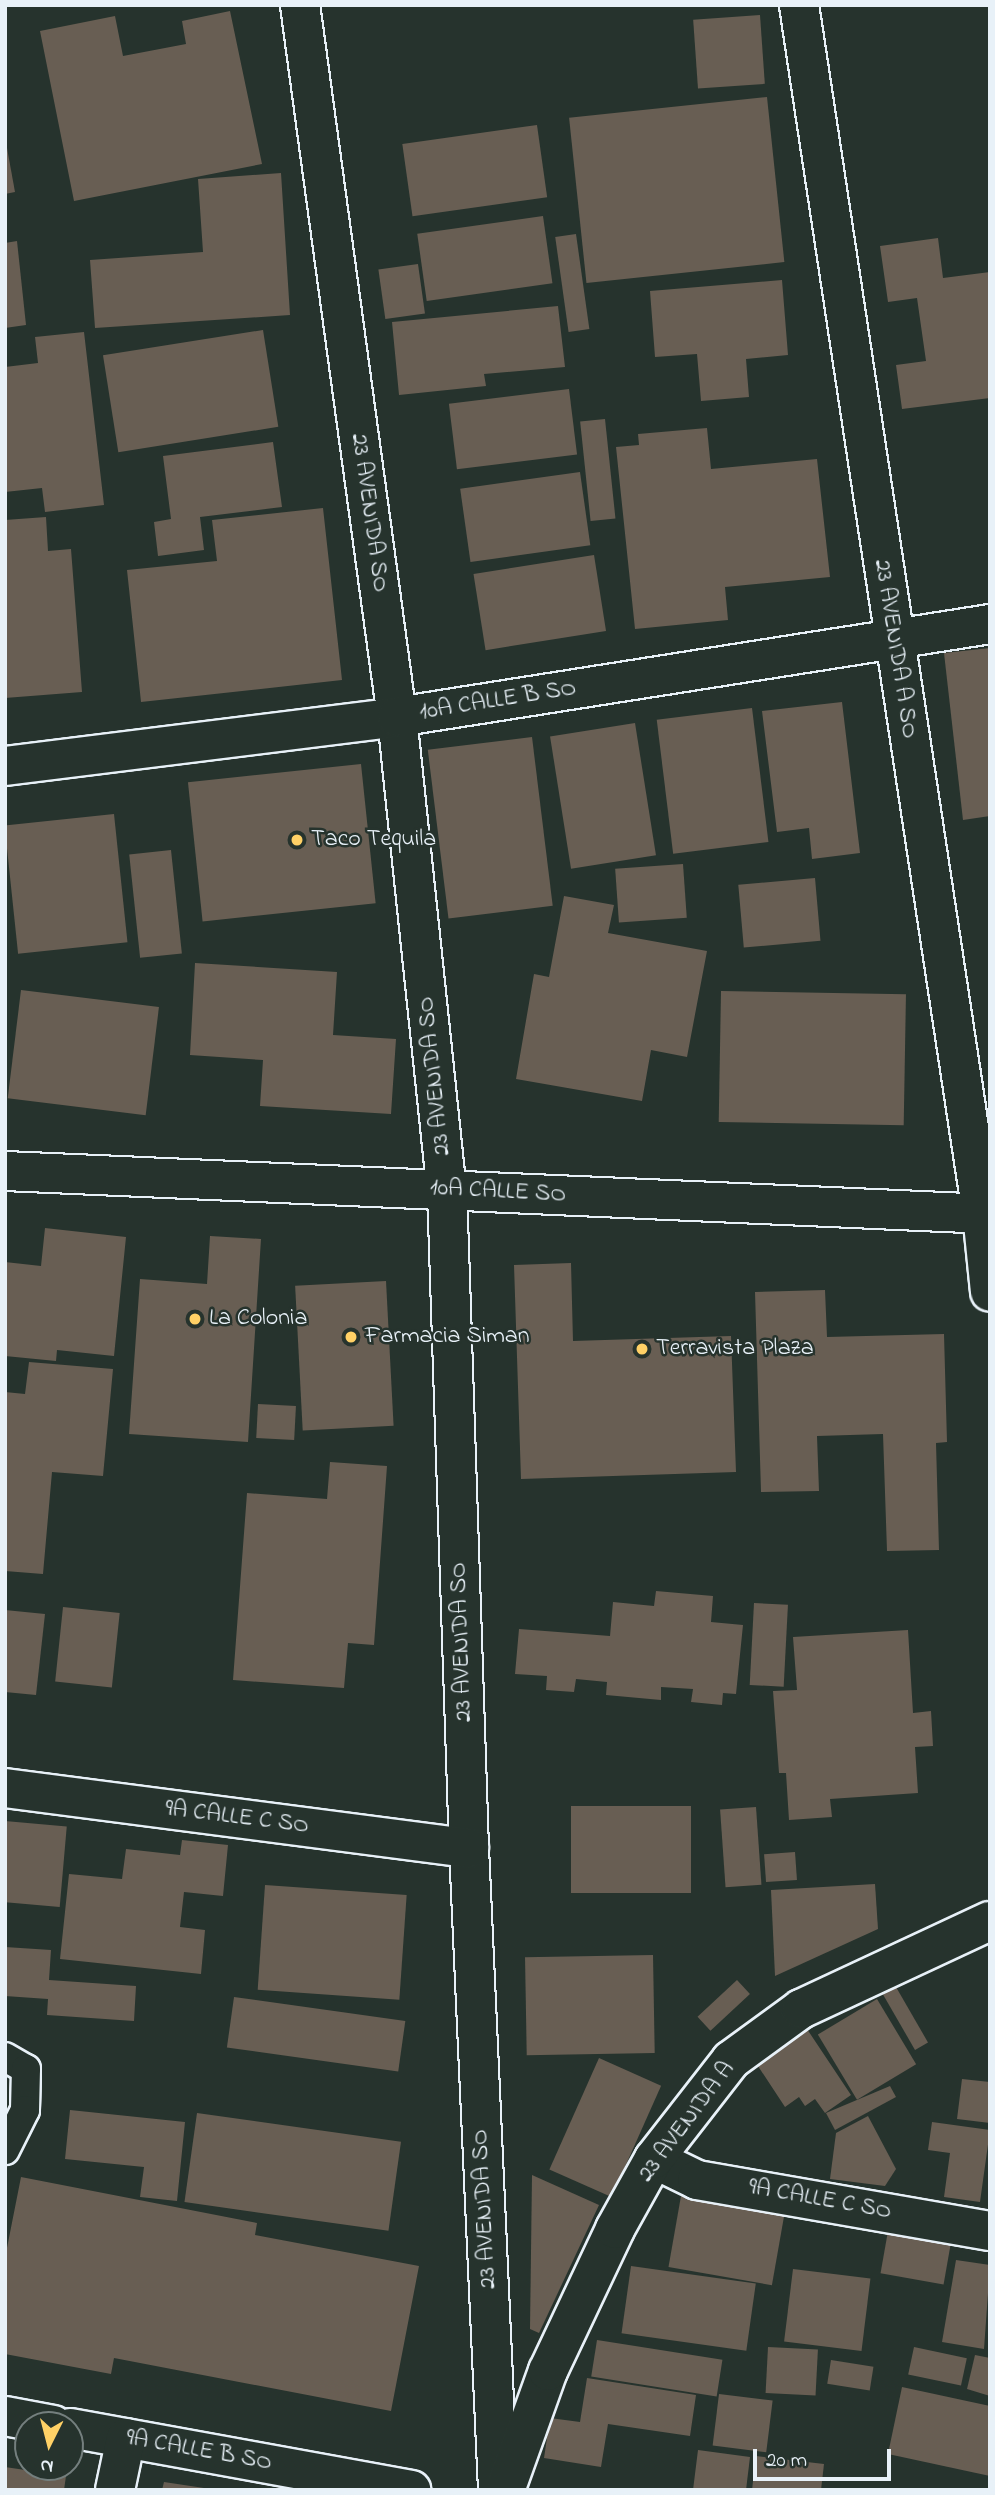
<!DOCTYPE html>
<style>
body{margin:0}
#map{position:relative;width:995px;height:2495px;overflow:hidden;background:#26332d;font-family:"Indie Flower",sans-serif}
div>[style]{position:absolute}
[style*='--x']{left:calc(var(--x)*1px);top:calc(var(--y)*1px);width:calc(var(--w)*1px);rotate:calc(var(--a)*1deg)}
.building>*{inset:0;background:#685e53;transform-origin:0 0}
.roads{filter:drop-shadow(2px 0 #e8f1f8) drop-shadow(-2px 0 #e8f1f8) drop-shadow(0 2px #e8f1f8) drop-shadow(0 -2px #e8f1f8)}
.service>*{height:28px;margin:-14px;padding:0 14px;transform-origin:14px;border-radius:14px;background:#26332d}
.minor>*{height:38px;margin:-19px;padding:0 19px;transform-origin:19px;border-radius:19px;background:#26332d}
.tertiary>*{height:38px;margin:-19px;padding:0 19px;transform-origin:19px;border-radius:19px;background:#26332d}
.dots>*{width:19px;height:19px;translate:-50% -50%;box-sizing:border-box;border:4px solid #26332d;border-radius:50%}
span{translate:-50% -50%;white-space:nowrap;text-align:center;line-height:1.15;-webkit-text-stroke:5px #26332d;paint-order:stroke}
.street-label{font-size:24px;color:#e8f1f8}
.poi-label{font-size:24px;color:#e8f1f8}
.left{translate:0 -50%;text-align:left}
.frame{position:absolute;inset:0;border:7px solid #e8f1f8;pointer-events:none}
.north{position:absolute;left:14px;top:2411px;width:70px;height:70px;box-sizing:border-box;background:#26332d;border:2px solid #747f7e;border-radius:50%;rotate:186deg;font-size:19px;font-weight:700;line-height:28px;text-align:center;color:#e8f1f8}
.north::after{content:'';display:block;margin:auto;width:24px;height:32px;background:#ffd166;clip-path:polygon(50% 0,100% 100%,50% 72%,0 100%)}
.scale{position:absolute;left:753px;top:2449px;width:138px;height:32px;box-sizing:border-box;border:4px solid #e8f1f8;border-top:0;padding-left:9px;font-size:21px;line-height:24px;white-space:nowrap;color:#e8f1f8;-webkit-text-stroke:5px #26332d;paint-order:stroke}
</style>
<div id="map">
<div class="building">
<i style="clip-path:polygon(230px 11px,262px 164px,74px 201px,40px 31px,115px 16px,123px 56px,186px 44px,182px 21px)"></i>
<i style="left:760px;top:15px;width:69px;height:67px;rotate:86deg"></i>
<i style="left:767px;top:97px;width:166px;height:199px;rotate:84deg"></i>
<i style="left:537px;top:125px;width:73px;height:136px;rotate:82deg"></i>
<i style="clip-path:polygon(5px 137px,15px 192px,5px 194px)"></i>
<i style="clip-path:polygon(281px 173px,290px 315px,95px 328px,90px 260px,203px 252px,198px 179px)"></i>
<i style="left:543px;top:216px;width:68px;height:127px;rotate:82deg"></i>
<i style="left:576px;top:234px;width:96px;height:21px;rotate:82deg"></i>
<i style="clip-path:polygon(938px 238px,943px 278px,990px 272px,990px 398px,902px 409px,896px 365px,926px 361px,917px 298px,888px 302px,880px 246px)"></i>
<i style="clip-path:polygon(17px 241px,26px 325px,5px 328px,5px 243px)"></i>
<i style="left:418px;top:264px;width:50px;height:40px;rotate:82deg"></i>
<i style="clip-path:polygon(782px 280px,788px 355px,746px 359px,749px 397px,701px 401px,697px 354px,655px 357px,650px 291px)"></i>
<i style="clip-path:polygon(558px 306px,565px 367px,484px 374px,486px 386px,399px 395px,392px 322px)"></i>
<i style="left:263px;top:330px;width:98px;height:162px;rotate:81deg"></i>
<i style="clip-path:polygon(84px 332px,104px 505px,45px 512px,42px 488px,5px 492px,5px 367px,38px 363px,35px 337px)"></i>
<i style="left:569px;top:389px;width:66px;height:121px;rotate:83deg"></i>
<i style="left:605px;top:419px;width:100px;height:25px;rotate:84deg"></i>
<i style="clip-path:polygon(707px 428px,711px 469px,817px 459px,830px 577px,725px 587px,728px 620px,635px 629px,616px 447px,639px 445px,638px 434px)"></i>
<i style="clip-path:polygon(273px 442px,282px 507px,200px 517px,204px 550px,158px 556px,154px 522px,171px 519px,163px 456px)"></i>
<i style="left:580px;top:472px;width:74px;height:121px;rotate:82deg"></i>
<i style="clip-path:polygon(323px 508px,342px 680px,141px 702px,127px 570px,217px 561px,212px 520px)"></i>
<i style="clip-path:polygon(46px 517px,48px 551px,71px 549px,82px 692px,5px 698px,5px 520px)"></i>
<i style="left:594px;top:555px;width:77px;height:122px;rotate:81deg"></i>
<i style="clip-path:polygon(990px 648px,990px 816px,963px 820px,944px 653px)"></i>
<i style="clip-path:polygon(842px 702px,860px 853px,812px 859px,809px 828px,777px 832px,762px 711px)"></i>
<i style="left:752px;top:708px;width:135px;height:96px;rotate:83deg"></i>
<i style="left:635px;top:723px;width:134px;height:86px;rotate:81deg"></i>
<i style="left:532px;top:737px;width:170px;height:105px;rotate:83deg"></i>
<i style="left:361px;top:764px;width:140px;height:174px;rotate:84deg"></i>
<i style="left:114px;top:814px;width:129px;height:110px;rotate:84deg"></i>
<i style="left:171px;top:850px;width:104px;height:42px;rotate:84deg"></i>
<i style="left:683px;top:864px;width:54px;height:68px;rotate:86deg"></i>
<i style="left:815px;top:878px;width:63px;height:77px;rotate:85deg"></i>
<i style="clip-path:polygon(564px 896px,614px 905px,608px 933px,707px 951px,687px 1057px,651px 1050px,642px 1101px,516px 1079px,534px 974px,549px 977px)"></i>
<i style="clip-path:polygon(195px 963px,337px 972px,333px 1035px,396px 1039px,391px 1114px,260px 1106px,263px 1060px,190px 1055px)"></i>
<i style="left:21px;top:990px;width:139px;height:109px;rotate:7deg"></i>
<i style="left:721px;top:991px;width:185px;height:131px;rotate:1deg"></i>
<i style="clip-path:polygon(45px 1228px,126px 1237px,114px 1356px,57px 1350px,56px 1361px,5px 1356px,5px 1262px,41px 1266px)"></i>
<i style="clip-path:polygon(210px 1236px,261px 1239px,248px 1442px,129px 1434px,140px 1279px,207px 1284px)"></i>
<i style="clip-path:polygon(571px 1263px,573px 1341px,731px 1336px,736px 1472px,521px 1479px,514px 1265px)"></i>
<i style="left:386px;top:1281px;width:145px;height:91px;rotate:87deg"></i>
<i style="clip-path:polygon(825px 1290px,827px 1337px,944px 1334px,947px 1442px,936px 1443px,939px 1550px,887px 1551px,883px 1434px,817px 1436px,819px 1491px,761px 1492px,755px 1292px)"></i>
<i style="clip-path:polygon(29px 1362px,113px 1369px,103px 1476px,52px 1472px,43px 1574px,5px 1571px,5px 1392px,25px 1394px)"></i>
<i style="left:258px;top:1404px;width:38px;height:34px;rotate:3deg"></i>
<i style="clip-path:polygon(330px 1462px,387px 1466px,374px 1645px,348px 1643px,344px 1688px,233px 1680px,247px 1493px,327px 1499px)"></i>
<i style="clip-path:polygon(656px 1591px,713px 1596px,711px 1622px,743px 1625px,736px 1694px,723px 1693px,722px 1705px,691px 1702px,693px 1689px,661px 1687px,661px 1700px,606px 1695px,607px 1682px,576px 1679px,574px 1692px,546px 1690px,547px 1676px,515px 1674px,519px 1629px,610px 1636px,613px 1602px,654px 1606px)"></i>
<i style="left:754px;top:1603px;width:34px;height:82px;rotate:3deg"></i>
<i style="left:63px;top:1607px;width:57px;height:75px;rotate:6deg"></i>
<i style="clip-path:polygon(5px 1610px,45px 1614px,36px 1695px,5px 1692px)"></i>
<i style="clip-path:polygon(908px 1630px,913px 1713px,931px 1711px,933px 1746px,915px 1747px,918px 1793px,830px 1799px,832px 1817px,789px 1820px,786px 1773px,779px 1773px,773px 1691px,797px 1690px,793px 1637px)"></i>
<i style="left:571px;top:1806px;width:120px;height:87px"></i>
<i style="left:756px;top:1807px;width:78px;height:36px;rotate:86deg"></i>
<i style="left:5px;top:1821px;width:62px;height:81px;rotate:5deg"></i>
<i style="clip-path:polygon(182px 1840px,228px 1845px,223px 1896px,184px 1892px,180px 1927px,205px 1930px,201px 1974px,60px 1959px,69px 1874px,122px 1879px,126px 1849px,180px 1855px)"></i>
<i style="left:795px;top:1852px;width:28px;height:31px;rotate:86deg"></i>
<i style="clip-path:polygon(875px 1884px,878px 1929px,775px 1976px,771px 1890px)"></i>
<i style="left:265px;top:1885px;width:142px;height:105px;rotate:4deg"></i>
<i style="clip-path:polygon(5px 1947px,51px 1950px,49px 1980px,136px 1986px,134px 2021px,47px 2015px,48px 1999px,5px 1996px)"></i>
<i style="left:653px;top:1955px;width:98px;height:128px;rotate:89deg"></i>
<i style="left:737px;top:1980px;width:19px;height:54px;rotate:47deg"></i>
<i style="left:896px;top:1987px;width:64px;height:15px;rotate:60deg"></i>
<i style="left:234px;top:1997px;width:173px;height:51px;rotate:8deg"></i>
<i style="left:877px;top:1999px;width:76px;height:69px;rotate:59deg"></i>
<i style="clip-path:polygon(807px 2029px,851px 2095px,825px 2113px,815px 2099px,805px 2106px,799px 2097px,785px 2107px,756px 2063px)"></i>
<i style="left:599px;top:2058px;width:68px;height:122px;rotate:24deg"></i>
<i style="clip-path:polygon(962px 2079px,990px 2082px,990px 2123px,957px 2119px)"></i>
<i style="clip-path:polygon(890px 2086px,896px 2097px,835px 2130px,826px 2113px)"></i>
<i style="clip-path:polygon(70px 2110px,185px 2122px,177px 2201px,140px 2197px,144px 2167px,65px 2159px)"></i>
<i style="left:197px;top:2113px;width:206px;height:90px;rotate:8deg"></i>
<i style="clip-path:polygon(868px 2116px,896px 2169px,885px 2186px,830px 2179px,836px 2133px)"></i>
<i style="clip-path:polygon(932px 2122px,990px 2130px,980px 2202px,944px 2197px,950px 2153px,928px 2150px)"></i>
<i style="clip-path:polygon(532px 2175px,599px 2205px,539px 2333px,530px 2329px)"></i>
<i style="clip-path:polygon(21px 2177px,257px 2223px,255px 2235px,419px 2266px,391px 2411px,114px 2358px,111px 2374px,5px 2354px,5px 2258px)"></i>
<i style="left:681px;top:2196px;width:105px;height:72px;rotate:10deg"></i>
<i style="left:888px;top:2231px;width:64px;height:43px;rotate:10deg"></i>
<i style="clip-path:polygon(956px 2260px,990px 2265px,984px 2349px,942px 2342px)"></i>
<i style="left:631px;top:2266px;width:126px;height:68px;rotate:8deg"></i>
<i style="left:793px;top:2269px;width:78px;height:73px;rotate:7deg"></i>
<i style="left:597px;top:2340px;width:127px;height:37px;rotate:9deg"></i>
<i style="left:768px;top:2347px;width:50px;height:46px;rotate:3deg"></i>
<i style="left:914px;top:2347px;width:54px;height:28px;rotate:12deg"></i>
<i style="clip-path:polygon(975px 2355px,990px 2358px,990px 2396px,967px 2389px)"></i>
<i style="left:831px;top:2360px;width:43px;height:24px;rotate:9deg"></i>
<i style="clip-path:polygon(587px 2378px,696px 2395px,690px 2436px,608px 2424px,601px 2467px,544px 2458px,550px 2418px,580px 2422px)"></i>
<i style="clip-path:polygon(902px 2387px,990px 2406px,990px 2476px,888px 2454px)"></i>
<i style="left:719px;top:2394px;width:54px;height:52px;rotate:7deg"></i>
<i style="clip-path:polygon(698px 2450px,750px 2457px,746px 2490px,693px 2490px)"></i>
<i style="clip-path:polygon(756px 2456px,824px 2464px,821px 2490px,752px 2490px)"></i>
<i style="clip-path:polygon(5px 2467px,66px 2476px,64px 2490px,5px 2490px)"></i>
<i style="clip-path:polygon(164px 2482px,204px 2488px,204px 2490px,162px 2490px)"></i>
</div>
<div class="roads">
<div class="service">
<i style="--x:5;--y:2057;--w:24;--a:30"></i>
<i style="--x:26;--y:2069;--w:41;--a:91.4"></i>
<i style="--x:25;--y:2110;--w:45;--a:116.6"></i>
</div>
<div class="minor">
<i style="--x:300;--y:5;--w:719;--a:82.24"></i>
<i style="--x:397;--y:717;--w:475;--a:84"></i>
<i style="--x:447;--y:1189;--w:659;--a:88.09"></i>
<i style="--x:469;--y:1848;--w:643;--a:87.41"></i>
<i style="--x:799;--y:5;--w:1222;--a:81.39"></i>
<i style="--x:982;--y:1213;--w:79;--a:84.2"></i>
<i style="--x:5;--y:766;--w:395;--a:-7.1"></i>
<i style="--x:397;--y:717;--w:600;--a:-8.91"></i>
<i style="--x:5;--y:1788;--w:468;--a:7.4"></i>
<i style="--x:654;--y:2159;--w:48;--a:26"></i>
<i style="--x:697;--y:2180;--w:297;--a:9.9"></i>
<i style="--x:5;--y:2416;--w:49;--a:10.6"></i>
<i style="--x:70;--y:2428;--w:347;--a:10.3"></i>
<i style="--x:506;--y:2488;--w:124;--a:-70.3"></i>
<i style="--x:548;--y:2371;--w:157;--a:-64.7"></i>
<i style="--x:615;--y:2229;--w:80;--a:-60.9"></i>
<i style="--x:654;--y:2159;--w:125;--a:-52.1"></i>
<i style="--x:731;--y:2060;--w:87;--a:-36.1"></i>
<i style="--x:801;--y:2009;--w:208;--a:-25"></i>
<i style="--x:115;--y:2490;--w:53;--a:-78.1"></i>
</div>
<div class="tertiary">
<i style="--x:5;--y:1171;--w:986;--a:2.5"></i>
</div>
</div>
<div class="dots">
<i style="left:297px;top:840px;background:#ffd166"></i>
<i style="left:195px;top:1319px;background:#ffd166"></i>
<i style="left:351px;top:1337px;background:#ffd166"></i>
<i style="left:642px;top:1349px;background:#ffd166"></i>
</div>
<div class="street-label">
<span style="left:369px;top:513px;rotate:82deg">23 AVENIDA SO</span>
<span style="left:895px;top:649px;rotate:81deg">23 AVENIDA A SO</span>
<span style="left:498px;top:701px;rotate:-9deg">10A CALLE B SO</span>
<span style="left:435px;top:1076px;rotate:-96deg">23 AVENIDA SO</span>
<span style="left:498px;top:1192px;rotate:3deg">10A CALLE SO</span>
<span style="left:462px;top:1642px;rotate:-92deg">23 AVENIDA SO</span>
<span style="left:237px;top:1818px;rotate:7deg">9A CALLE C SO</span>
<span style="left:687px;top:2122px;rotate:-53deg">23 AVENIDA A</span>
<span style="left:820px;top:2200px;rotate:10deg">9A CALLE C SO</span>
<span style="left:485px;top:2209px;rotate:-93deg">23 AVENIDA SO</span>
<span style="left:199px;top:2451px;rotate:10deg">9A CALLE B SO</span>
</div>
<div class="poi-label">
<span class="left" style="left:311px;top:840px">Taco Tequila</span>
<span class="left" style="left:209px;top:1319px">La Colonia</span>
<span class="left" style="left:365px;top:1337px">Farmacia Siman</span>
<span class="left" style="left:656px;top:1349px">Terravista Plaza</span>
</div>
<div class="frame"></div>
<div class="north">N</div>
<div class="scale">20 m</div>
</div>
